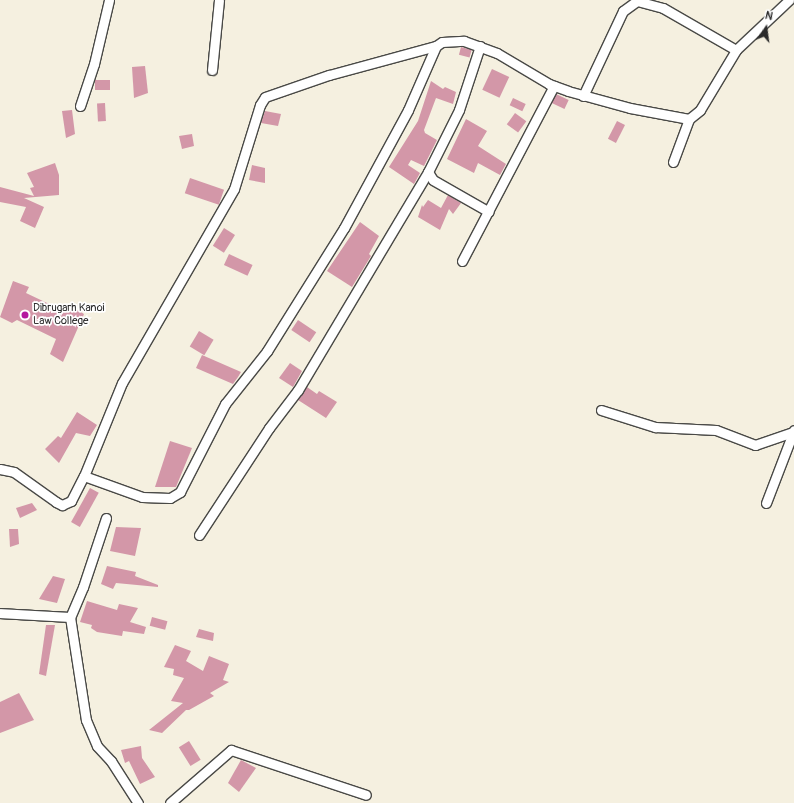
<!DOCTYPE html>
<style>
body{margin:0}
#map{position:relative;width:794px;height:803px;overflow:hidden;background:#f5f0e0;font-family:Pangolin,sans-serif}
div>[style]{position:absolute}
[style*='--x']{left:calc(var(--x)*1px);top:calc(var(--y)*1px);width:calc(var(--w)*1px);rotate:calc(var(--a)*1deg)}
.building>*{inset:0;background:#d397a8;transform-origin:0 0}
.roads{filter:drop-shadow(1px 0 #494946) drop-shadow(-1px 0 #494946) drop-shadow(0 1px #494946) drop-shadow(0 -1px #494946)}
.street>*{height:9px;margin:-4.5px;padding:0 4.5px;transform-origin:4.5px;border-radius:4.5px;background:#fff}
.dots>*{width:11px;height:11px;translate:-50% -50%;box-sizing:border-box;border:2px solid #fff;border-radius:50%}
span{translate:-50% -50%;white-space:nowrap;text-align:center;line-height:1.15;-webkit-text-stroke:3.5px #fff;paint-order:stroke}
.poi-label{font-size:11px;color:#2b2b2b}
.left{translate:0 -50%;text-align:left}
.north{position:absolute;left:746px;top:8px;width:40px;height:40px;-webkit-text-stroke:3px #fff;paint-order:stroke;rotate:14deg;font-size:11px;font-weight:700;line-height:16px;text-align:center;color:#2b2b2b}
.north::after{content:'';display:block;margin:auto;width:14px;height:18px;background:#2b2b2b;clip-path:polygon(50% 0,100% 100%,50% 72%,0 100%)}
</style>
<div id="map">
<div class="building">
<i style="left:461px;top:47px;width:11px;height:8px;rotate:15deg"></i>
<i style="clip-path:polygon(145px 66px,148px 93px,134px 98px,132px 67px)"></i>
<i style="left:492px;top:69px;width:19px;height:23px;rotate:25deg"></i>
<i style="left:95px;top:80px;width:15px;height:10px"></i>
<i style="clip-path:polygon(431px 81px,443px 89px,445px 87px,456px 92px,453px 104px,436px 98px,424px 130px,425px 133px,437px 140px,424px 166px,411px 160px,408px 165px,420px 173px,414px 184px,389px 167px,418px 121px)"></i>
<i style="left:556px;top:94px;width:14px;height:10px;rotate:25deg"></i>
<i style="left:513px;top:98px;width:14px;height:8px;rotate:25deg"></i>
<i style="left:105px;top:103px;width:18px;height:8px;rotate:87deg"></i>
<i style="clip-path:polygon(72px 110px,75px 134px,66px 138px,62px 111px)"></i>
<i style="clip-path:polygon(265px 111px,281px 114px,278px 126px,261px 123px)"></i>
<i style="left:515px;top:113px;width:14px;height:14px;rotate:36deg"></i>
<i style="clip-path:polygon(466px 119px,487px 131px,478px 146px,506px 164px,500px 175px,478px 163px,474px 173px,447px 159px)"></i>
<i style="left:617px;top:121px;width:9px;height:20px;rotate:27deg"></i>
<i style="clip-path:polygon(192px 134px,194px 146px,182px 149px,179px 136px)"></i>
<i style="clip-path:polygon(55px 163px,59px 175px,59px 195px,24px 198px,44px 207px,35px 228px,20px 221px,26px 207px,0 202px,0 187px,34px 196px,30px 188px,34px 187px,27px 173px)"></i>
<i style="clip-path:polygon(252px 165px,265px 168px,265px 183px,249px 180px)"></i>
<i style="left:190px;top:178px;width:36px;height:16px;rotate:19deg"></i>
<i style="clip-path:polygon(448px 195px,461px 203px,453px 214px,449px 209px,440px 230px,418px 217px,422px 205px,423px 207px,428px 200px,441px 208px)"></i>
<i style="clip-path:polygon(360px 222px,379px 236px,369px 254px,371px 256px,352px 287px,327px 271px)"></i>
<i style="left:224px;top:228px;width:13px;height:21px;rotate:32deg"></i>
<i style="left:229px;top:254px;width:26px;height:12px;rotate:25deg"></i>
<i style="clip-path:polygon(13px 281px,29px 287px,26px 293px,66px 312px,69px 305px,84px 314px,63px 362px,50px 354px,56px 339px,17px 320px,12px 323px,0 317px)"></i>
<i style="left:298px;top:320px;width:22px;height:12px;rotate:34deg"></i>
<i style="left:199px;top:331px;width:17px;height:18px;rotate:31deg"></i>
<i style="clip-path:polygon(202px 355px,241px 372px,238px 377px,233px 384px,196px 368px)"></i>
<i style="clip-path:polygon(290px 363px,302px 371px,293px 387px,279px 378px)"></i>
<i style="clip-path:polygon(307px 387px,317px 394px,319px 391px,337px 402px,326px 418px,298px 400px)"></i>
<i style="clip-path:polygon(77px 412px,97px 425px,90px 436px,76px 433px,59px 463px,45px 449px,58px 436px,61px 438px)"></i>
<i style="clip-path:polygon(170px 441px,192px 448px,176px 487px,155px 487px)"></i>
<i style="left:90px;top:488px;width:10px;height:39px;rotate:29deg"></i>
<i style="clip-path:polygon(32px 503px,37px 510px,20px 518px,16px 508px)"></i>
<i style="clip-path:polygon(116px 527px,141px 528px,135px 556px,110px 551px)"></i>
<i style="clip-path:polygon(9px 529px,18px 529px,19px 544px,10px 547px)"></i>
<i style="clip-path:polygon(107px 566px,136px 572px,135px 576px,158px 585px,158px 587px,116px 583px,113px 589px,101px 584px)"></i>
<i style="clip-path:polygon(53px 576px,65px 579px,57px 603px,39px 599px)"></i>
<i style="clip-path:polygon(87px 601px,117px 610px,119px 604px,138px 608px,130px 622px,146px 627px,144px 634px,123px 631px,122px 636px,97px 632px,91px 628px,92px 625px,80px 622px)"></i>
<i style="left:152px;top:617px;width:16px;height:9px;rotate:15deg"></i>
<i style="clip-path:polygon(46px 625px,55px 625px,46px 676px,39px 674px)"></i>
<i style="clip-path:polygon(199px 629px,214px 633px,213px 641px,196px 637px)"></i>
<i style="clip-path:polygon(175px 645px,191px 651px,186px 661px,203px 671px,209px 656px,229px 664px,223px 680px,229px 682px,210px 693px,214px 696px,189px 710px,186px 710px,162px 733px,149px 730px,183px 703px,171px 701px,184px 678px,173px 675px,174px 669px,164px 667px)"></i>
<i style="clip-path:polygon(19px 693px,34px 720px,0 733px,0 702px)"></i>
<i style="left:189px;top:741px;width:22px;height:12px;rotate:58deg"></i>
<i style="clip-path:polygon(141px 746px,142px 758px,155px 777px,140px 784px,129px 761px,125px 763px,121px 750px)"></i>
<i style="clip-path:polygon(241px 760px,256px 768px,239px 792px,228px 783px)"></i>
</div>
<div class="roads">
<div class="street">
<i style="--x:480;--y:46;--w:67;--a:108.2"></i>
<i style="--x:459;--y:110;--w:69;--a:116.6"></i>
<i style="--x:428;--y:172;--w:9;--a:58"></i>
<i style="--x:433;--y:180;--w:64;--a:29.7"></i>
<i style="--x:212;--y:70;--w:70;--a:-84.3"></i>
<i style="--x:583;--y:96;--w:94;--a:-64.8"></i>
<i style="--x:623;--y:11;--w:17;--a:-36"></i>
<i style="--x:637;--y:1;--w:27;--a:15"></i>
<i style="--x:663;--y:8;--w:84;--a:29.9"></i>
<i style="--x:80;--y:106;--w:44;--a:-71.6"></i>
<i style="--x:94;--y:64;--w:66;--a:-76.8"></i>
<i style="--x:673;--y:162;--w:46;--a:-69.6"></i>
<i style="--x:462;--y:261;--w:198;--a:-62.3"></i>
<i style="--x:601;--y:410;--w:57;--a:17.5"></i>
<i style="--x:655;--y:427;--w:61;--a:2.8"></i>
<i style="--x:716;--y:430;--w:42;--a:21"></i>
<i style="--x:755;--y:445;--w:40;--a:-18.9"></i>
<i style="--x:0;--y:469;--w:14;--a:12"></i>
<i style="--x:14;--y:472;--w:52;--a:35.5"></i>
<i style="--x:56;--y:502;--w:7;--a:27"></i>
<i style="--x:62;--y:505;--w:10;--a:-24"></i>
<i style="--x:71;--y:501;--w:28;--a:-63"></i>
<i style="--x:84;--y:476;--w:100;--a:-67.8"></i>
<i style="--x:122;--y:383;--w:224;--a:-60"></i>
<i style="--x:234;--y:189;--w:88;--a:-72.8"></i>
<i style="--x:260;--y:105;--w:9;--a:-58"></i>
<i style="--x:265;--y:97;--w:68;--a:-19"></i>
<i style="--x:329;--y:75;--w:111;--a:-15.2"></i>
<i style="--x:84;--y:476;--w:62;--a:19.9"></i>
<i style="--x:142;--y:497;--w:28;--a:2"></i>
<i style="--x:170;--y:498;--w:12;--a:-31"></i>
<i style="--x:180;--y:492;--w:99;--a:-62.9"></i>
<i style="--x:225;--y:404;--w:68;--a:-51.6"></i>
<i style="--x:267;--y:351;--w:145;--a:-58"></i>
<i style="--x:344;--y:228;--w:134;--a:-61.5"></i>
<i style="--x:408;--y:110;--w:70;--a:-66.4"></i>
<i style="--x:436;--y:46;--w:7;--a:-34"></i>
<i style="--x:442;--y:42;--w:22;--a:-3"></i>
<i style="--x:464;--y:41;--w:35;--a:20"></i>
<i style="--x:497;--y:53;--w:61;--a:30.8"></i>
<i style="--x:549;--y:84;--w:20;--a:20"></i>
<i style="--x:568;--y:91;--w:64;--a:15.3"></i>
<i style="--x:630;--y:108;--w:60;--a:10.6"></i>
<i style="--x:689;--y:119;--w:14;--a:-39"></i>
<i style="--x:700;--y:110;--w:70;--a:-59"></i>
<i style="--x:736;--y:50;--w:73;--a:-43.3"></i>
<i style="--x:766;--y:503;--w:78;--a:-69"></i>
<i style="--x:106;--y:518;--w:73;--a:108.4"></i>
<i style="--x:83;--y:587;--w:33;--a:113"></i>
<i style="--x:70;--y:617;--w:104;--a:81.2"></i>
<i style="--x:86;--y:720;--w:28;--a:67"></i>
<i style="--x:97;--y:746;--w:21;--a:47"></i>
<i style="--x:111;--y:761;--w:50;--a:57.3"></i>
<i style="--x:199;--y:535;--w:128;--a:-56.8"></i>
<i style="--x:269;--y:428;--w:48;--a:-52.7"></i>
<i style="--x:298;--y:390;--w:254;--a:-59.2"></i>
<i style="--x:0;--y:613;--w:70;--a:3.3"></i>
<i style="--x:170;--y:803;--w:81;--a:-41"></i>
<i style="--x:231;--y:750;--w:142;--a:18.4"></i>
</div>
</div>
<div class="dots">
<i style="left:25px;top:315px;background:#b5179e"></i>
</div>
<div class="poi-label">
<span class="left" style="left:33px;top:315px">Dibrugarh Kanoi<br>Law College</span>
</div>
<div class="north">N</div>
</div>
